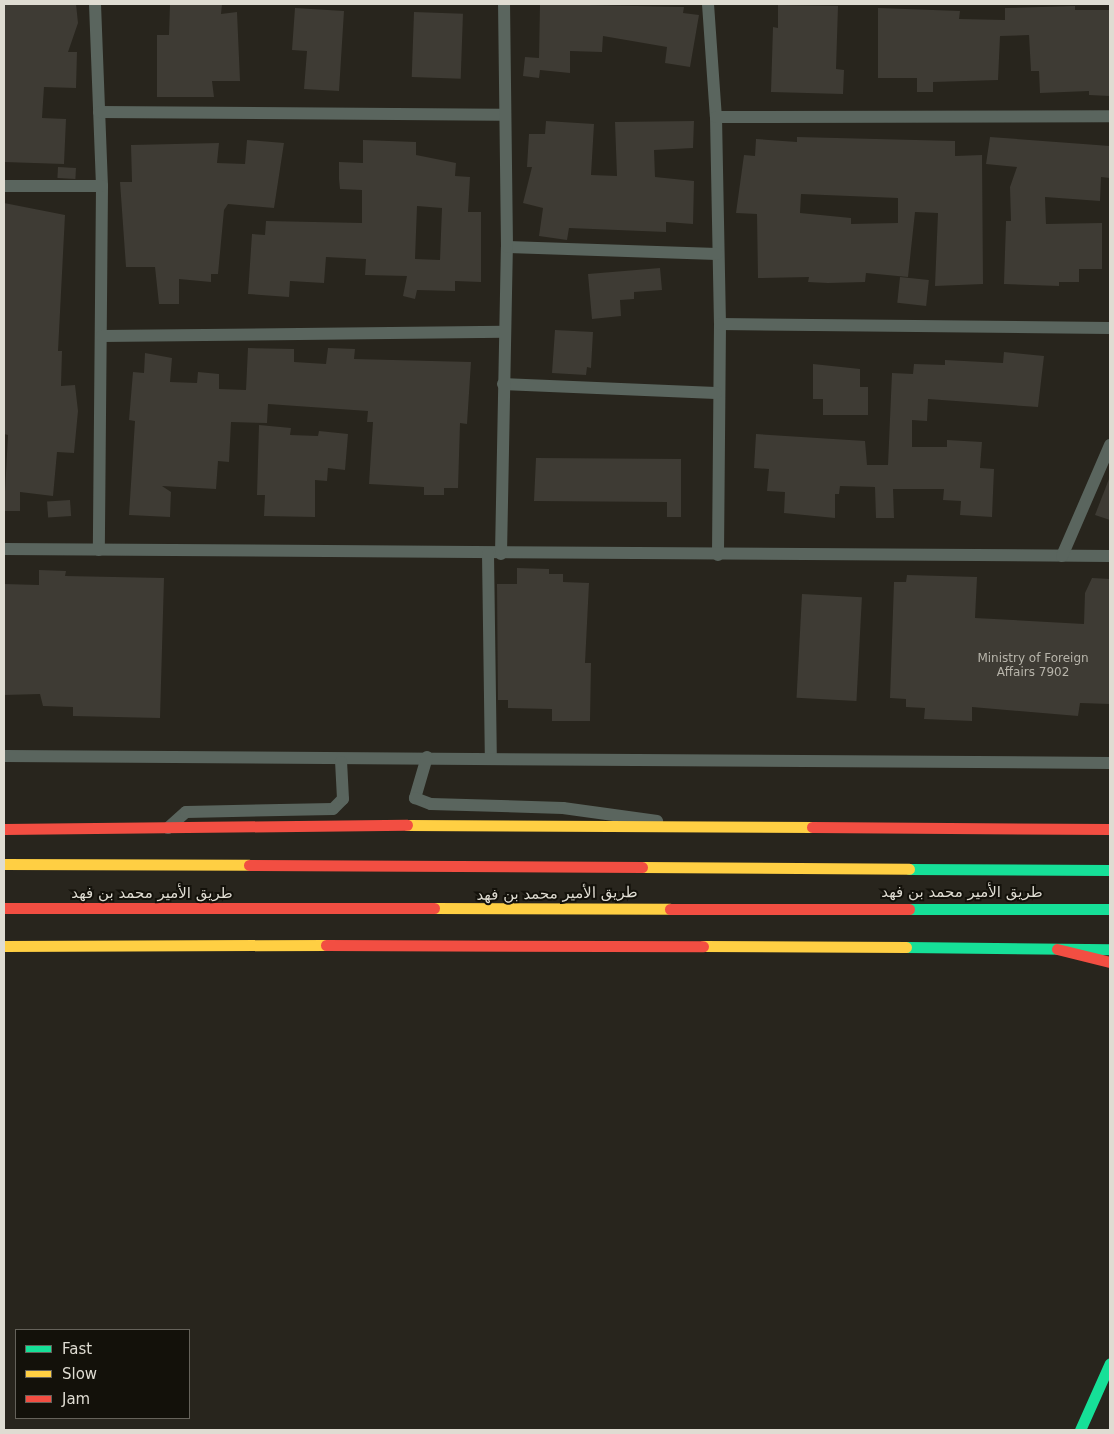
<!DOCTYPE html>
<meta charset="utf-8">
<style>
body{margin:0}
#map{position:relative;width:1114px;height:1434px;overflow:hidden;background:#28251d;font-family:"DejaVu Sans","Noto Naskh Arabic",sans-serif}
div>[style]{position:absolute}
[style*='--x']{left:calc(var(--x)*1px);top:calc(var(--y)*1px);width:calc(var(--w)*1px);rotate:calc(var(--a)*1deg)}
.building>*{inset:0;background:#3e3b34;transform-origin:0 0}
.street>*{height:12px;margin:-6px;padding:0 6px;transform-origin:6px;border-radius:6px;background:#5a655e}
.fast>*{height:11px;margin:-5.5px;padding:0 5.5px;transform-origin:5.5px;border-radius:5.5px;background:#16e098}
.slow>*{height:11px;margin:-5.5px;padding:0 5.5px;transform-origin:5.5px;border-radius:5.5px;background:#ffcf43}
.jam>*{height:11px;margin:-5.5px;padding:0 5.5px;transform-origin:5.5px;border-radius:5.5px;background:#f24e42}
span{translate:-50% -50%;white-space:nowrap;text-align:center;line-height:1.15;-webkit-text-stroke:4px #13110a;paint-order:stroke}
.number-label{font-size:12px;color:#b7b4aa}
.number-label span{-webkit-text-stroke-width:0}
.street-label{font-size:15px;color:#dfdcd2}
.frame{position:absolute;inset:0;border:5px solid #dfdcd2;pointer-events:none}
.legend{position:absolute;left:15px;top:1329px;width:175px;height:90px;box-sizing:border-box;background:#13110a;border:1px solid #65625a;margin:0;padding:6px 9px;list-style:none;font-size:15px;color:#dfdcd2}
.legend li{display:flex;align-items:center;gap:10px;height:25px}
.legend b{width:25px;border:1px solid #65625a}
</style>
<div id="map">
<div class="building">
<i style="clip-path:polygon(4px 4px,76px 4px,78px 23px,68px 52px,77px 52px,76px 88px,44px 87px,42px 118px,66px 119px,64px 164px,4px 162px)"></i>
<i style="clip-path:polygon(170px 4px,222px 4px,221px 14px,237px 12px,240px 81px,212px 81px,214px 97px,157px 97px,157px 35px,169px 35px)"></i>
<i style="clip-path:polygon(540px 4px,684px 7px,683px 13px,699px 15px,690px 67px,665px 63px,667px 47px,603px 36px,602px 52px,570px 51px,570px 73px,540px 70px,539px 78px,523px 76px,525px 57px,539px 58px)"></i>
<i style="clip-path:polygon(778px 5px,838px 6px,836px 69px,844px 70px,843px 94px,771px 92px,773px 27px,778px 28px)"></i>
<i style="clip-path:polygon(1075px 6px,1075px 10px,1110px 10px,1110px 96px,1089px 95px,1089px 91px,1040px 93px,1039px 71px,1031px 71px,1029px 35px,1000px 36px,998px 80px,933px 82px,933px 92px,917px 92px,917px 78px,878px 78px,878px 8px,960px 11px,959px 19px,1005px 20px,1005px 8px)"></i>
<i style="clip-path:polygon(295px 8px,344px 11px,339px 91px,304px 89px,307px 51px,292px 50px)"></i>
<i style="left:414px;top:12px;width:49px;height:65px;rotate:2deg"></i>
<i style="clip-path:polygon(546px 121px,594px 124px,591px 175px,617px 176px,615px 122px,694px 121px,693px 148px,654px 150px,655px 177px,694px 181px,693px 224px,666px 222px,666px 232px,569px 228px,567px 240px,539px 236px,543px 208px,523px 203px,532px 167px,527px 167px,529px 134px,545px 134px)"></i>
<i style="clip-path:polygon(evenodd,797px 137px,955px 141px,955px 156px,982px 155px,983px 284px,935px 286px,938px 213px,915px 212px,908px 277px,866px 273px,865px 282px,828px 283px,808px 282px,809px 277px,758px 278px,757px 214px,736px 213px,744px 155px,755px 156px,756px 139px,797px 142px,797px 137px,801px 194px,898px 198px,898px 223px,851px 224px,851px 218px,800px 213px,801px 194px)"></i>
<i style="clip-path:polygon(990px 137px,1110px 146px,1110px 178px,1101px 177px,1100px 201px,1045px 197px,1046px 224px,1102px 223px,1102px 269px,1079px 269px,1079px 282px,1059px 282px,1059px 286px,1004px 284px,1006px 221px,1011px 221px,1010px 187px,1017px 167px,986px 164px)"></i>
<i style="clip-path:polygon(247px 140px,284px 143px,274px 208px,228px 204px,224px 210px,218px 274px,211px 274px,211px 282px,179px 279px,179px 304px,159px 304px,155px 267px,126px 267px,120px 182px,132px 182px,131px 145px,219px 143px,217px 163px,245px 164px)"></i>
<i style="clip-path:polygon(evenodd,363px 140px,416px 142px,416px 155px,456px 163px,455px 176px,470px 177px,468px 212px,481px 212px,481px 282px,455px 281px,455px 291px,417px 290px,415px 299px,403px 296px,407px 276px,365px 275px,366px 259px,326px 257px,324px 283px,290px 281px,289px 297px,248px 294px,252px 234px,265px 235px,266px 221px,362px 223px,362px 190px,340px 189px,339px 179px,339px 162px,363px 163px,363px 140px,417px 206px,442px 208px,440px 260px,415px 259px,417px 206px)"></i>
<i style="left:58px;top:167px;width:18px;height:11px;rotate:3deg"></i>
<i style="clip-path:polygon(4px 203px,65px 215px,58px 351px,62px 351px,61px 386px,75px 385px,78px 411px,74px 453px,57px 452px,53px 496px,20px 492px,20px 511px,4px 511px,8px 435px,4px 434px)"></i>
<i style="clip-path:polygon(660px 268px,662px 290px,634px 292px,634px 299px,620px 300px,621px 316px,592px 319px,588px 274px)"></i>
<i style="left:900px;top:277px;width:29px;height:26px;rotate:6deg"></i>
<i style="clip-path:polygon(555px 330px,593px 332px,591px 368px,587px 367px,586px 375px,552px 373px)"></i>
<i style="clip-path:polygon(248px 348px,294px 349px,294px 362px,326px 364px,328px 348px,355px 349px,354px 359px,471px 362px,467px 424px,460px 423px,458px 488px,444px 488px,444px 495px,424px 495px,424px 487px,369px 484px,373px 422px,367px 422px,368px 411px,268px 404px,267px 423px,231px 422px,229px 462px,218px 461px,216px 489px,162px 486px,171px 492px,170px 517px,129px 515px,135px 421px,129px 420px,133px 372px,144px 373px,145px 353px,172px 358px,170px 382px,197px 383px,198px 372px,219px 374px,219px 389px,246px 390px)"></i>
<i style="clip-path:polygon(1004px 352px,1044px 356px,1038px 407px,928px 399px,927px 421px,912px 420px,912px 447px,947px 447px,947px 440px,982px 442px,980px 468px,994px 469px,992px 517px,960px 515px,961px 501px,943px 500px,944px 489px,893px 489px,894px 518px,876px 518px,875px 487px,840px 486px,839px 494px,835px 494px,835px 518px,784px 513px,785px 492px,767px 491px,769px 469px,754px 468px,756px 434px,865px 441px,867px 465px,888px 465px,892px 373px,913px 374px,914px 364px,945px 365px,945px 360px,1003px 363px)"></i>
<i style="clip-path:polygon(813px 364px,860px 369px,860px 387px,868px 387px,868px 415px,823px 415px,823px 399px,813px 399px)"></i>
<i style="clip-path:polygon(259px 425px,291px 428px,290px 435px,318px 436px,319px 431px,348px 434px,345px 470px,328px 468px,327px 481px,315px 480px,315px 517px,264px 516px,265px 495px,257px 495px)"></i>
<i style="clip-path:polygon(536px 458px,681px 459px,681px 517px,667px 517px,667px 502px,534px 501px)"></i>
<i style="clip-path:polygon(1109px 479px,1110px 479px,1110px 520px,1095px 515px)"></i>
<i style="left:70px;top:500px;width:16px;height:23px;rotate:86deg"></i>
<i style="clip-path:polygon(517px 568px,549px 569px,549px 574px,563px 574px,563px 582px,589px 583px,585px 663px,591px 663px,590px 721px,552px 721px,552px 709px,508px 708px,508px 700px,498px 700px,497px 584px,517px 584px)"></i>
<i style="clip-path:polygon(39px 570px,66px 571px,65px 576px,164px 578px,160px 718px,73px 716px,73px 707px,43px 706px,40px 694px,4px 695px,4px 584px,39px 585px)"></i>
<i style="clip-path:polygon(907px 575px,977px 577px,975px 618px,1084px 624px,1085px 593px,1092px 578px,1110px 579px,1110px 704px,1080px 703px,1078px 716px,972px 707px,972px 721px,924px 719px,925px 708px,906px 707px,906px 699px,890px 698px,894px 582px,906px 582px)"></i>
<i style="left:802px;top:594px;width:60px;height:104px;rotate:3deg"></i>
</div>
<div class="street">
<i style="--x:95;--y:4;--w:182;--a:87.8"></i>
<i style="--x:102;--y:186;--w:364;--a:90.5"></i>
<i style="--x:708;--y:4;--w:113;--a:86"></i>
<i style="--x:716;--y:117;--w:207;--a:88.9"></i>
<i style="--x:720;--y:324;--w:231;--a:90.5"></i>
<i style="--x:99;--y:112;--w:403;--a:0.4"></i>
<i style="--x:716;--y:117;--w:394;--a:-0.1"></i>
<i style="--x:4;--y:186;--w:98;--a:0"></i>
<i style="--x:507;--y:247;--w:210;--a:1.9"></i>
<i style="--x:720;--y:324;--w:390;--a:0.6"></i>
<i style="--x:102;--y:336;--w:402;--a:-0.6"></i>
<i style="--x:503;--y:384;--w:213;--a:2.4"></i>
<i style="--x:4;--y:549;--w:1106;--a:0.36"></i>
<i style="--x:488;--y:554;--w:204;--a:89.2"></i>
<i style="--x:501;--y:554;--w:307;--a:-88.9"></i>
<i style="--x:507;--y:247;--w:243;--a:-90.7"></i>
<i style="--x:1062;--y:556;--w:121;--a:-66.6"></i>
<i style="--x:4;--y:756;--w:1106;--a:0.36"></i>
<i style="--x:427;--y:757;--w:43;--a:106.3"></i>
<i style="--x:415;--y:798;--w:17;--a:21"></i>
<i style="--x:431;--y:804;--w:132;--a:1.7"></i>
<i style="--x:563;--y:808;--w:95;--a:7.9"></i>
<i style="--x:168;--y:828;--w:24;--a:-42"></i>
<i style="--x:186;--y:812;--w:147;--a:-1.2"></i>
<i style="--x:333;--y:809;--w:14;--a:-45"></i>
<i style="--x:343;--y:799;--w:37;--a:-93"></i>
</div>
<div class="fast">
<i style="--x:909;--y:869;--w:201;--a:0.3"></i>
<i style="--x:909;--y:909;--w:201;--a:0"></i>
<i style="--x:906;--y:947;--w:204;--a:0.6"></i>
<i style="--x:1080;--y:1430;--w:73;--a:-65.9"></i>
</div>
<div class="slow">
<i style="--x:407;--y:825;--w:405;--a:0.3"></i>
<i style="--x:4;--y:864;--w:245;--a:0.2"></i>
<i style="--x:642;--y:867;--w:267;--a:0.4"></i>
<i style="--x:434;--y:908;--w:236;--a:0.2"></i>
<i style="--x:4;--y:946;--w:322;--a:-0.2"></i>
<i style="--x:703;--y:946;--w:203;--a:0.3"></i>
</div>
<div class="jam">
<i style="--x:812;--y:827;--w:298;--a:0.4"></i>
<i style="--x:4;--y:829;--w:403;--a:-0.6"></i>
<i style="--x:249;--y:865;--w:393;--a:0.3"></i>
<i style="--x:4;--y:908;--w:430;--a:0"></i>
<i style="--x:670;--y:909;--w:239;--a:0"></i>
<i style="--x:326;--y:945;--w:377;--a:0.2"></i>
<i style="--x:1057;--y:949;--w:55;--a:13.8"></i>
</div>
<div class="number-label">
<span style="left:1033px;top:666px">Ministry of Foreign<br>Affairs 7902</span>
</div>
<div class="street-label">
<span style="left:962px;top:893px">طريق الأمير محمد بن فهد</span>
<span style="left:152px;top:894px">طريق الأمير محمد بن فهد</span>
<span style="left:557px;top:894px;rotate:-1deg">طريق الأمير محمد بن فهد</span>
</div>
<div class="frame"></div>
<ul class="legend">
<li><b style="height:6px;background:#16e098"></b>Fast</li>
<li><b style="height:6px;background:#ffcf43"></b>Slow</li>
<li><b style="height:6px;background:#f24e42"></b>Jam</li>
</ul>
</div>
